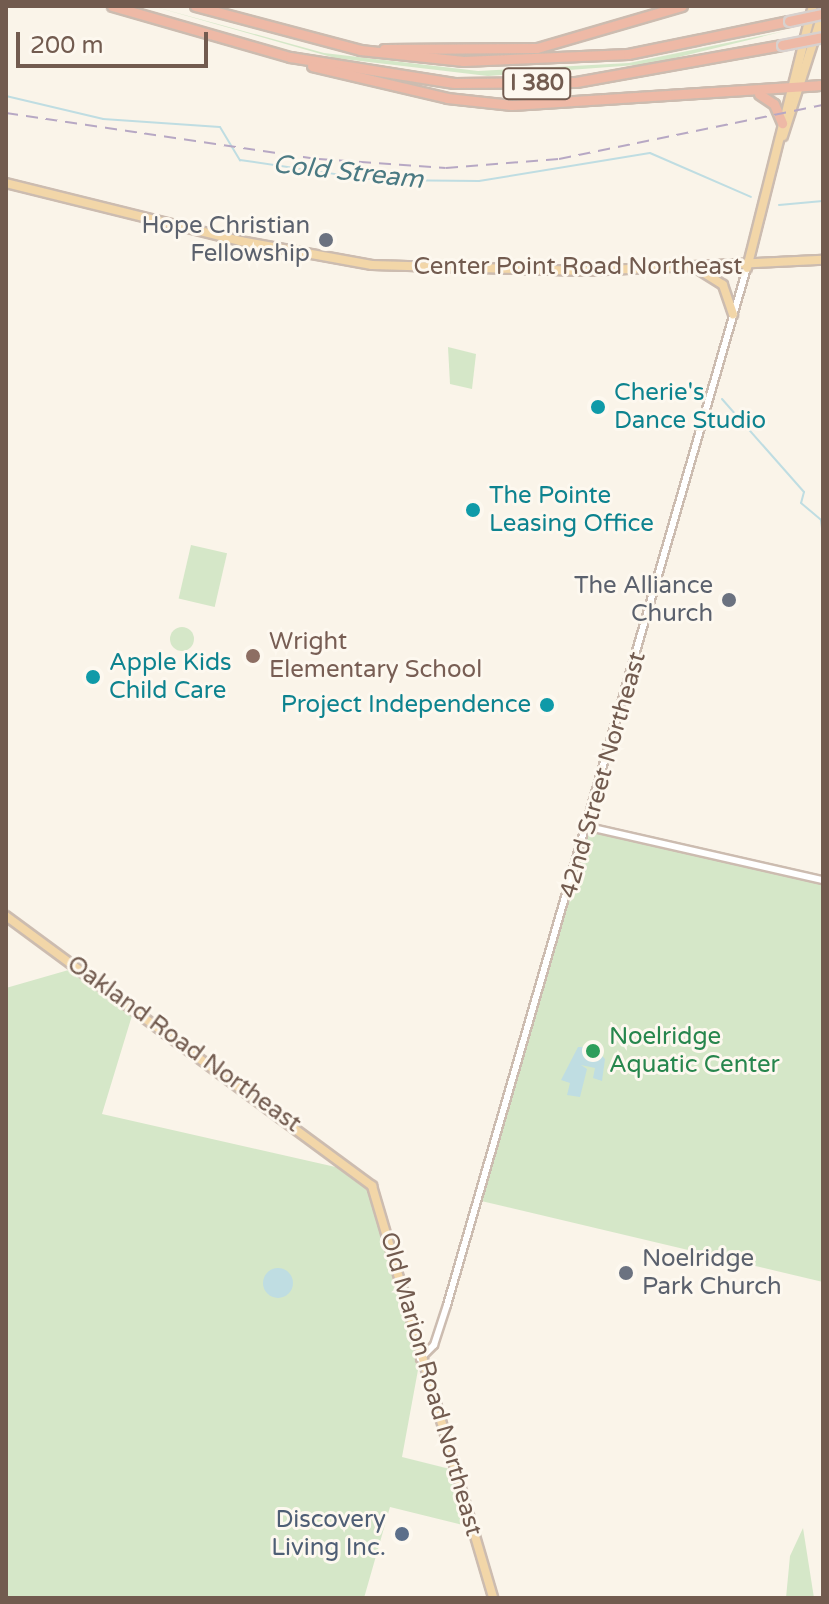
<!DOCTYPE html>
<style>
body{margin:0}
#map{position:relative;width:829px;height:1604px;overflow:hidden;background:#faf4e9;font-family:"Varela Round",sans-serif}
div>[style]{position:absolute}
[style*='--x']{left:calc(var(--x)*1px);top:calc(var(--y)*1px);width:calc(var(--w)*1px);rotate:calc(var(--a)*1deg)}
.green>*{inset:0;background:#d5e7c8;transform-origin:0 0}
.round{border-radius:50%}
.water>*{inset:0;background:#bfdde2}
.stream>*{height:2px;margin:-1px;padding:0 1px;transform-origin:1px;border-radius:1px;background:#bfdde2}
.roads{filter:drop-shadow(2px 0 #ccbcb0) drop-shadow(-2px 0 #ccbcb0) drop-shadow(0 2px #ccbcb0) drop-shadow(0 -2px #ccbcb0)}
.minor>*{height:6px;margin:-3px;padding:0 3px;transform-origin:3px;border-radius:3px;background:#fff}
.major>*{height:8px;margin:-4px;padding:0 4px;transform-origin:4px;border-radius:4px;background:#f2d6a8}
.highway>*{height:9px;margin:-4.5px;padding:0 4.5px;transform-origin:4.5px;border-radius:4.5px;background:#eeb9a6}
.rail>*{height:2px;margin-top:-1px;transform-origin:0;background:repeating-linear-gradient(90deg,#b7a8c4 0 12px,transparent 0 20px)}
.bridges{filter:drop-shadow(2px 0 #d8d1ce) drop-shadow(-2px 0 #d8d1ce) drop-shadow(0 2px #d8d1ce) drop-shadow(0 -2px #d8d1ce)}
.highway-bridge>*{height:9px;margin:-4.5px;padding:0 4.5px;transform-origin:4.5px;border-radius:4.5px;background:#eeb9a6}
.dots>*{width:22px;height:22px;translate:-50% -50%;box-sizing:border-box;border:4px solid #fdf8ef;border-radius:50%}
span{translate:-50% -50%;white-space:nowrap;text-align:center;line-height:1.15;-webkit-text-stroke:6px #fdf8ef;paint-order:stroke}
.shield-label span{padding:2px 6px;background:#fdf8ef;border:2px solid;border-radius:6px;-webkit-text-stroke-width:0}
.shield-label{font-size:22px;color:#725b4f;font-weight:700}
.worship-label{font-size:24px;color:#5b616d}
.right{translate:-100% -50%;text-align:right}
.left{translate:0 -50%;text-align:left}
.street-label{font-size:24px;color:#725b4f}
.culture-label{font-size:24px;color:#0d838f}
.education-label{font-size:24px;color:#785e54}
.leisure-label{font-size:24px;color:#27864d}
.service-label{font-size:24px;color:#4e5e75}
.water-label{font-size:26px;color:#4b7a83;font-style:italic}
.frame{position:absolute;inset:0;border:8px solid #725b4f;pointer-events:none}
.scale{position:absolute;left:16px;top:32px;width:192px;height:36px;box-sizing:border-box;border:4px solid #725b4f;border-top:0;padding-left:10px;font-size:24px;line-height:28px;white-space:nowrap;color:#725b4f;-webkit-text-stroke:6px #fdf8ef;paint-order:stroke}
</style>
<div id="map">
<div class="green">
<i style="clip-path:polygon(152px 6px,324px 53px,478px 71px,629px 63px,785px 31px,650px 64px,488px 76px,335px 58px)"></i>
<i style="clip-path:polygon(448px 347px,476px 354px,472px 389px,450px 384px)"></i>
<i style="left:191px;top:545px;width:37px;height:55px;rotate:13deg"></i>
<i class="round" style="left:170px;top:627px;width:24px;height:24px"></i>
<i style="clip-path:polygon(589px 827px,823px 880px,823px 1282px,477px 1200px)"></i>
<i style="clip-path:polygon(72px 969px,134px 1009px,102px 1114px,362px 1173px,372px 1186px,420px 1359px,402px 1457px,454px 1470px,471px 1527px,390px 1507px,364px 1598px,6px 1598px,6px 988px)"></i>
<i style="clip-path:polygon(803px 1528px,814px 1598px,786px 1598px,790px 1556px)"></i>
</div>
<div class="water">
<i style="clip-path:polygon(578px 1047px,594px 1047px,605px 1059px,602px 1081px,593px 1078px,595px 1068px,581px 1065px,587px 1069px,580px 1097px,567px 1095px,570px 1083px,561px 1080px)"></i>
<i class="round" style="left:263px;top:1268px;width:30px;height:30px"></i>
</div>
<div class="stream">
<i style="--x:6;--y:96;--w:100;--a:13.3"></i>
<i style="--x:103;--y:119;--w:117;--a:3.9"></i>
<i style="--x:220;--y:127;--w:39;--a:59"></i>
<i style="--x:240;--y:160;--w:136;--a:8.4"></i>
<i style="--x:375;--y:180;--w:104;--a:0.6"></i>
<i style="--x:479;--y:181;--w:173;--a:-9.3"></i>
<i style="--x:650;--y:153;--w:110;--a:23.5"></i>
<i style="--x:779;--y:205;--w:44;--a:-5.2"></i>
<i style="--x:722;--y:399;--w:124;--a:48.6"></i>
<i style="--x:804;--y:492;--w:11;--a:105"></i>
<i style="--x:801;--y:503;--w:26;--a:40"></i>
<i style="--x:821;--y:520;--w:17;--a:83"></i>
</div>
<div class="roads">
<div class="minor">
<i style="--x:589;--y:827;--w:240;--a:12.8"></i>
<i style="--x:420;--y:1359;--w:20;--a:-45"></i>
<i style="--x:434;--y:1345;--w:42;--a:-72"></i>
<i style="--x:447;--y:1305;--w:1080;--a:-73.87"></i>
</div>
<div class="major">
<i style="--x:783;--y:136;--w:130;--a:-72.1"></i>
<i style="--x:6;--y:183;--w:241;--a:13.9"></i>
<i style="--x:240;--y:241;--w:134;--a:10.3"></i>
<i style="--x:372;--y:265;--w:214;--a:1.6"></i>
<i style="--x:586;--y:271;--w:237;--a:-2.7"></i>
<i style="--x:747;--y:268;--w:270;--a:-75.9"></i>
<i style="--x:701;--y:271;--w:26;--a:32"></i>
<i style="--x:723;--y:285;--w:31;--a:71"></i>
<i style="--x:6;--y:916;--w:455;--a:36.4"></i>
<i style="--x:372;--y:1186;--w:429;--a:73.6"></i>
</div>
<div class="highway">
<i style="--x:112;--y:6;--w:185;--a:16"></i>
<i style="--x:290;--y:57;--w:166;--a:9"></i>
<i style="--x:454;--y:83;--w:122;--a:-0.5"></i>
<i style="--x:576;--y:82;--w:209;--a:-10.2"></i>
<i style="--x:195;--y:6;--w:171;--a:14.9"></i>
<i style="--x:360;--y:50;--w:104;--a:6.1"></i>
<i style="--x:463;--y:61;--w:165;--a:-2.4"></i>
<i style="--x:628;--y:54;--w:164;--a:-11.6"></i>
<i style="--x:384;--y:49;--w:153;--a:-0.4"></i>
<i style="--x:537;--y:48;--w:151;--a:-16.2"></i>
<i style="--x:312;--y:66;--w:139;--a:13.3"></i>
<i style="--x:447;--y:98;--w:65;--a:6.1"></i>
<i style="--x:512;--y:105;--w:312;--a:-3.7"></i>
<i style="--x:759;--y:94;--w:18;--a:34"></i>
<i style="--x:774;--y:104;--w:21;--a:67"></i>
</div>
</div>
<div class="rail">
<i style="--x:6;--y:113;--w:316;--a:8.4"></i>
<i style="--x:319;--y:159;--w:127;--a:4.1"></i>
<i style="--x:446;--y:168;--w:113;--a:-4.6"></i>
<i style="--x:559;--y:159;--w:269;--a:-11.6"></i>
</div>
<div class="bridges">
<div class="highway-bridge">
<i style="--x:789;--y:21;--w:35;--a:-12"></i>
<i style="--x:782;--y:45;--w:42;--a:-11"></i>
</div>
</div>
<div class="dots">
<i style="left:326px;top:240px;background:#6b7280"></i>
<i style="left:598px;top:407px;background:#0f9aa8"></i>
<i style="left:473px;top:510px;background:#0f9aa8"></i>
<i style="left:729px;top:600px;background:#6b7280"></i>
<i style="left:253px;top:656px;background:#8d6e63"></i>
<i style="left:93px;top:677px;background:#0f9aa8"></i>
<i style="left:547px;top:705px;background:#0f9aa8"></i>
<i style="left:593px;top:1051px;background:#2e9e5b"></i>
<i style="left:626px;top:1273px;background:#6b7280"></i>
<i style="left:402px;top:1534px;background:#5c6f8a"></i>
</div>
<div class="shield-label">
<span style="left:537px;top:84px">I 380</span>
</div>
<div class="worship-label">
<span class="right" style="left:310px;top:240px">Hope Christian<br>Fellowship</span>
<span class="right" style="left:713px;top:600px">The Alliance<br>Church</span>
<span class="left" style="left:642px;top:1273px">Noelridge<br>Park Church</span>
</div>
<div class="street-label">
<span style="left:578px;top:267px">Center Point Road Northeast</span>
<span style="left:603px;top:775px;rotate:-74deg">42nd Street Northeast</span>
<span style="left:184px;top:1044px;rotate:36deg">Oakland Road Northeast</span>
<span style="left:431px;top:1384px;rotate:74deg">Old Marion Road Northeast</span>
</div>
<div class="culture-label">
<span class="left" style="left:614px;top:407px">Cherie's<br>Dance Studio</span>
<span class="left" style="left:489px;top:510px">The Pointe<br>Leasing Office</span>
<span class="left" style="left:109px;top:677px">Apple Kids<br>Child Care</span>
<span class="right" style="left:531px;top:705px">Project Independence</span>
</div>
<div class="education-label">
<span class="left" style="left:269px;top:656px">Wright<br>Elementary School</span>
</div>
<div class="leisure-label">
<span class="left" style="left:609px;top:1051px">Noelridge<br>Aquatic Center</span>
</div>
<div class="service-label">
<span class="right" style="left:386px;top:1534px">Discovery<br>Living Inc.</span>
</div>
<div class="water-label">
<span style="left:348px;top:172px;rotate:6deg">Cold Stream</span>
</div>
<div class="frame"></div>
<div class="scale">200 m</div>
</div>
